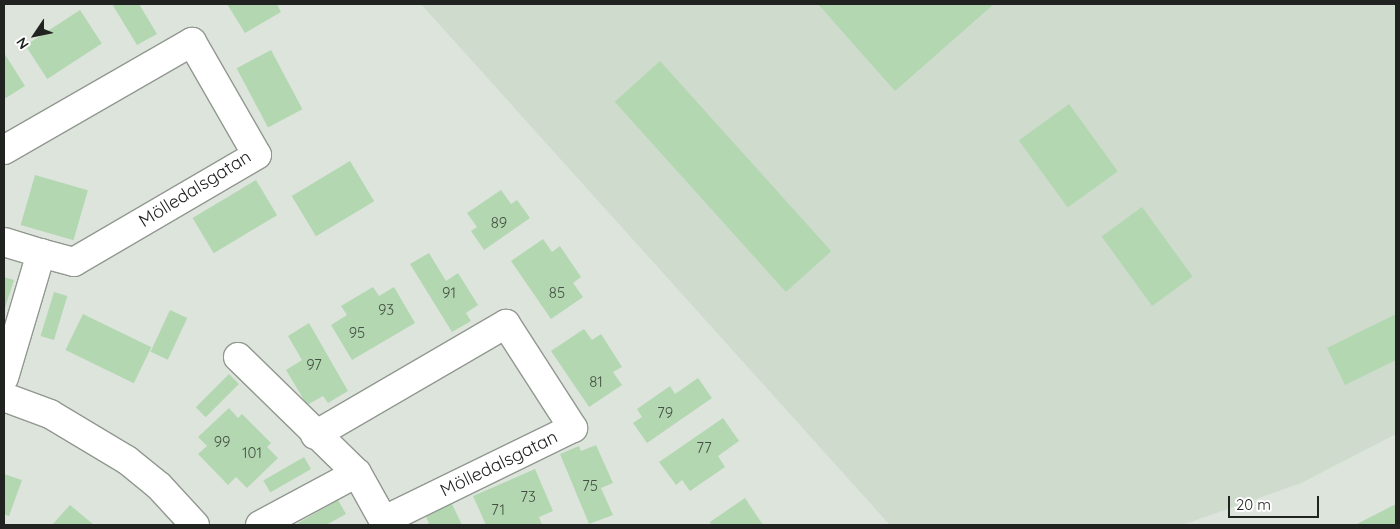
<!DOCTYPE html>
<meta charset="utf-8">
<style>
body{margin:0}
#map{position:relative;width:1400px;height:529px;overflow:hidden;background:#dce4dc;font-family:Quicksand,sans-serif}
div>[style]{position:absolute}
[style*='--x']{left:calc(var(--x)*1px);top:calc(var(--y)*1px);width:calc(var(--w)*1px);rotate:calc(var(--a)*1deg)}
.built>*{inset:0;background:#cedbcd}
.building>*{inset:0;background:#b3d8b1;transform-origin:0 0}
.roads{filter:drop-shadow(1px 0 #919890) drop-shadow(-1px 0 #919890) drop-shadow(0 1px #919890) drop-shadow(0 -1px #919890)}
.street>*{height:28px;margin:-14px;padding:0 14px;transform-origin:14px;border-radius:14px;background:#fff}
span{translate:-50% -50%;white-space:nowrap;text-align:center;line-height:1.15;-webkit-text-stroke:4.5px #fff;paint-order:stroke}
.number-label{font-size:15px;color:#455044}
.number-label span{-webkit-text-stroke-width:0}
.street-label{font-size:18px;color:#202320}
.frame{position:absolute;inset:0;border:5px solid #202320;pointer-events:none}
.north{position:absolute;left:10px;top:10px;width:50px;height:50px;-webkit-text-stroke:4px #fff;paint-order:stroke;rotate:236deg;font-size:14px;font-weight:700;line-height:20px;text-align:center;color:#202320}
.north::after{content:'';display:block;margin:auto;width:18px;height:22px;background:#202320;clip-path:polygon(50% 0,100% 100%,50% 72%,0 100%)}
.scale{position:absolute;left:1228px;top:496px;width:91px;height:22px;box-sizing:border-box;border:2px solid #202320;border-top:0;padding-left:6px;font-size:15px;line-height:18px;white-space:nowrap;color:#202320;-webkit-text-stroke:4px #fff;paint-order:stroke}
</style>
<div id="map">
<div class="built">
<i style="clip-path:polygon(421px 4px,1396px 4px,1396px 434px,1301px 483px,1182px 525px,890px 525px)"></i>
</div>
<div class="building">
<i style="clip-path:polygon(112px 4px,139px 4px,157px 34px,137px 45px)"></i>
<i style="clip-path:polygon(227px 4px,277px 4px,281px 12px,245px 33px)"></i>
<i style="clip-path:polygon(818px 4px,994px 4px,895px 91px)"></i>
<i style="left:80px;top:10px;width:40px;height:65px;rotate:57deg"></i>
<i style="left:271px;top:50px;width:67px;height:39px;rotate:62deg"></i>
<i style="clip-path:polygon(4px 53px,25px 86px,4px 99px)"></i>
<i style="left:660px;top:61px;width:256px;height:61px;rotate:48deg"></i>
<i style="left:1069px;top:104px;width:83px;height:62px;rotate:54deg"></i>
<i style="left:350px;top:161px;width:47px;height:68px;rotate:59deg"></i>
<i style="left:35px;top:175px;width:55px;height:52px;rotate:16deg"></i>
<i style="left:256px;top:180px;width:41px;height:74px;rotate:59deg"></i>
<i style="clip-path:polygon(501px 190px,511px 204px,517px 200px,530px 218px,484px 250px,471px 231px,477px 227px,467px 213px)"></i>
<i style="left:1142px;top:207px;width:86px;height:50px;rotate:54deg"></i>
<i style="clip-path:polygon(543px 239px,552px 252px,560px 246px,581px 277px,573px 283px,583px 297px,551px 319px,511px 261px)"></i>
<i style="clip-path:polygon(429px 253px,446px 281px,458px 273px,478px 305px,466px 313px,471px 321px,452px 332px,410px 264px)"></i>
<i style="clip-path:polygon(4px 277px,14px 280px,4px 311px)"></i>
<i style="clip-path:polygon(373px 287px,379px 296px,394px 287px,415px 323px,352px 360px,331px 325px,347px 315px,341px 306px)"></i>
<i style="left:54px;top:292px;width:14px;height:46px;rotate:17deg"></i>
<i style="left:170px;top:310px;width:19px;height:46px;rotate:25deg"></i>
<i style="left:83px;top:314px;width:76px;height:40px;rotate:26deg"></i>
<i style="clip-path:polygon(1396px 314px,1396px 360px,1345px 385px,1327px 348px)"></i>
<i style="clip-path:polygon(309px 323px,348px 391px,328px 403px,323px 396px,307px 405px,286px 370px,302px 360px,288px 336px)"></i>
<i style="clip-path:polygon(584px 329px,592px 340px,601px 334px,622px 367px,613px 372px,622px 385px,589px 407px,551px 351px)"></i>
<i style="left:229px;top:374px;width:14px;height:47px;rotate:45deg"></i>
<i style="clip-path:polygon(698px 378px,712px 398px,647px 443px,633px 423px,642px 417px,637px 409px,670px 386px,675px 394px)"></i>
<i style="clip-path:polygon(229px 408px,238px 418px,242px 414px,271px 443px,267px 447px,278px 458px,247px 488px,236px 477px,228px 485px,198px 454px,207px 446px,198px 437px)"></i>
<i style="clip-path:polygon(723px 418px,739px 441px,718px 456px,725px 467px,690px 491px,682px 480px,676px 485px,659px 462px)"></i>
<i style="clip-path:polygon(596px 445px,613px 483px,601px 488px,613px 515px,589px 524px,560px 454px,579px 446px,581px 451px)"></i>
<i style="left:304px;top:457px;width:14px;height:47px;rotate:60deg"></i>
<i style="clip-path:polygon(535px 469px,553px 511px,539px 517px,542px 525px,486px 525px,473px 496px)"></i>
<i style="clip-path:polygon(4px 474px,22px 480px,9px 516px,4px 514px)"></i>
<i style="clip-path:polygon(745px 498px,763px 525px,711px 525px,710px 522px)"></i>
<i style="clip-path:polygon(338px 500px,346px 514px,326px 525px,300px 525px,298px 523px)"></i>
<i style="clip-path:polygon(451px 502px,462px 525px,425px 525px,429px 523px,425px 515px)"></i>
<i style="clip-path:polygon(1396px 504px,1396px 525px,1357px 525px,1357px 524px)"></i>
<i style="clip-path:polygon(70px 505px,94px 525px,52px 525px)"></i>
</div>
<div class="roads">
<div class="street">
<i style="--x:4;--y:150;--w:217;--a:-29.9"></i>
<i style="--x:192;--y:42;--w:130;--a:60.1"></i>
<i style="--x:257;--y:155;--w:212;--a:149.7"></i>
<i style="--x:74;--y:262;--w:34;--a:-165"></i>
<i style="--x:4;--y:242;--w:39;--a:17"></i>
<i style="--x:41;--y:253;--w:130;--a:106.5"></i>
<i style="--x:238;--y:357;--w:166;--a:44.3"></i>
<i style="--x:357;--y:473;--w:60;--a:60.9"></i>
<i style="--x:4;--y:397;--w:49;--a:20.3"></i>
<i style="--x:50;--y:414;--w:90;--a:30.9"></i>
<i style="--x:127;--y:460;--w:41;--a:39.1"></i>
<i style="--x:159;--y:486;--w:53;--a:47.3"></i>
<i style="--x:315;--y:435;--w:221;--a:-30.2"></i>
<i style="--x:506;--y:324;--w:124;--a:57.2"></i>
<i style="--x:573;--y:428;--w:210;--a:154"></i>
<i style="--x:260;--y:525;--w:110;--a:-28.2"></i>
</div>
</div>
<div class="number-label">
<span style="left:499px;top:223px">89</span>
<span style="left:449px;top:293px">91</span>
<span style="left:557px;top:293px">85</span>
<span style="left:386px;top:310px">93</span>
<span style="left:357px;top:333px">95</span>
<span style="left:314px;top:365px">97</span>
<span style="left:596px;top:382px">81</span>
<span style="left:665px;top:413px">79</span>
<span style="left:222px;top:442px">99</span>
<span style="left:704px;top:448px">77</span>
<span style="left:252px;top:453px">101</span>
<span style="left:590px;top:486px">75</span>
<span style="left:528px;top:497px">73</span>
<span style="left:498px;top:510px">71</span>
</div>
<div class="street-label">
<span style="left:195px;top:189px;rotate:-32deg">Mölledalsgatan</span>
<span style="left:499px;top:464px;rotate:-26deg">Mölledalsgatan</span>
</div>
<div class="frame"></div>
<div class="north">N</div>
<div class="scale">20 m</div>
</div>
